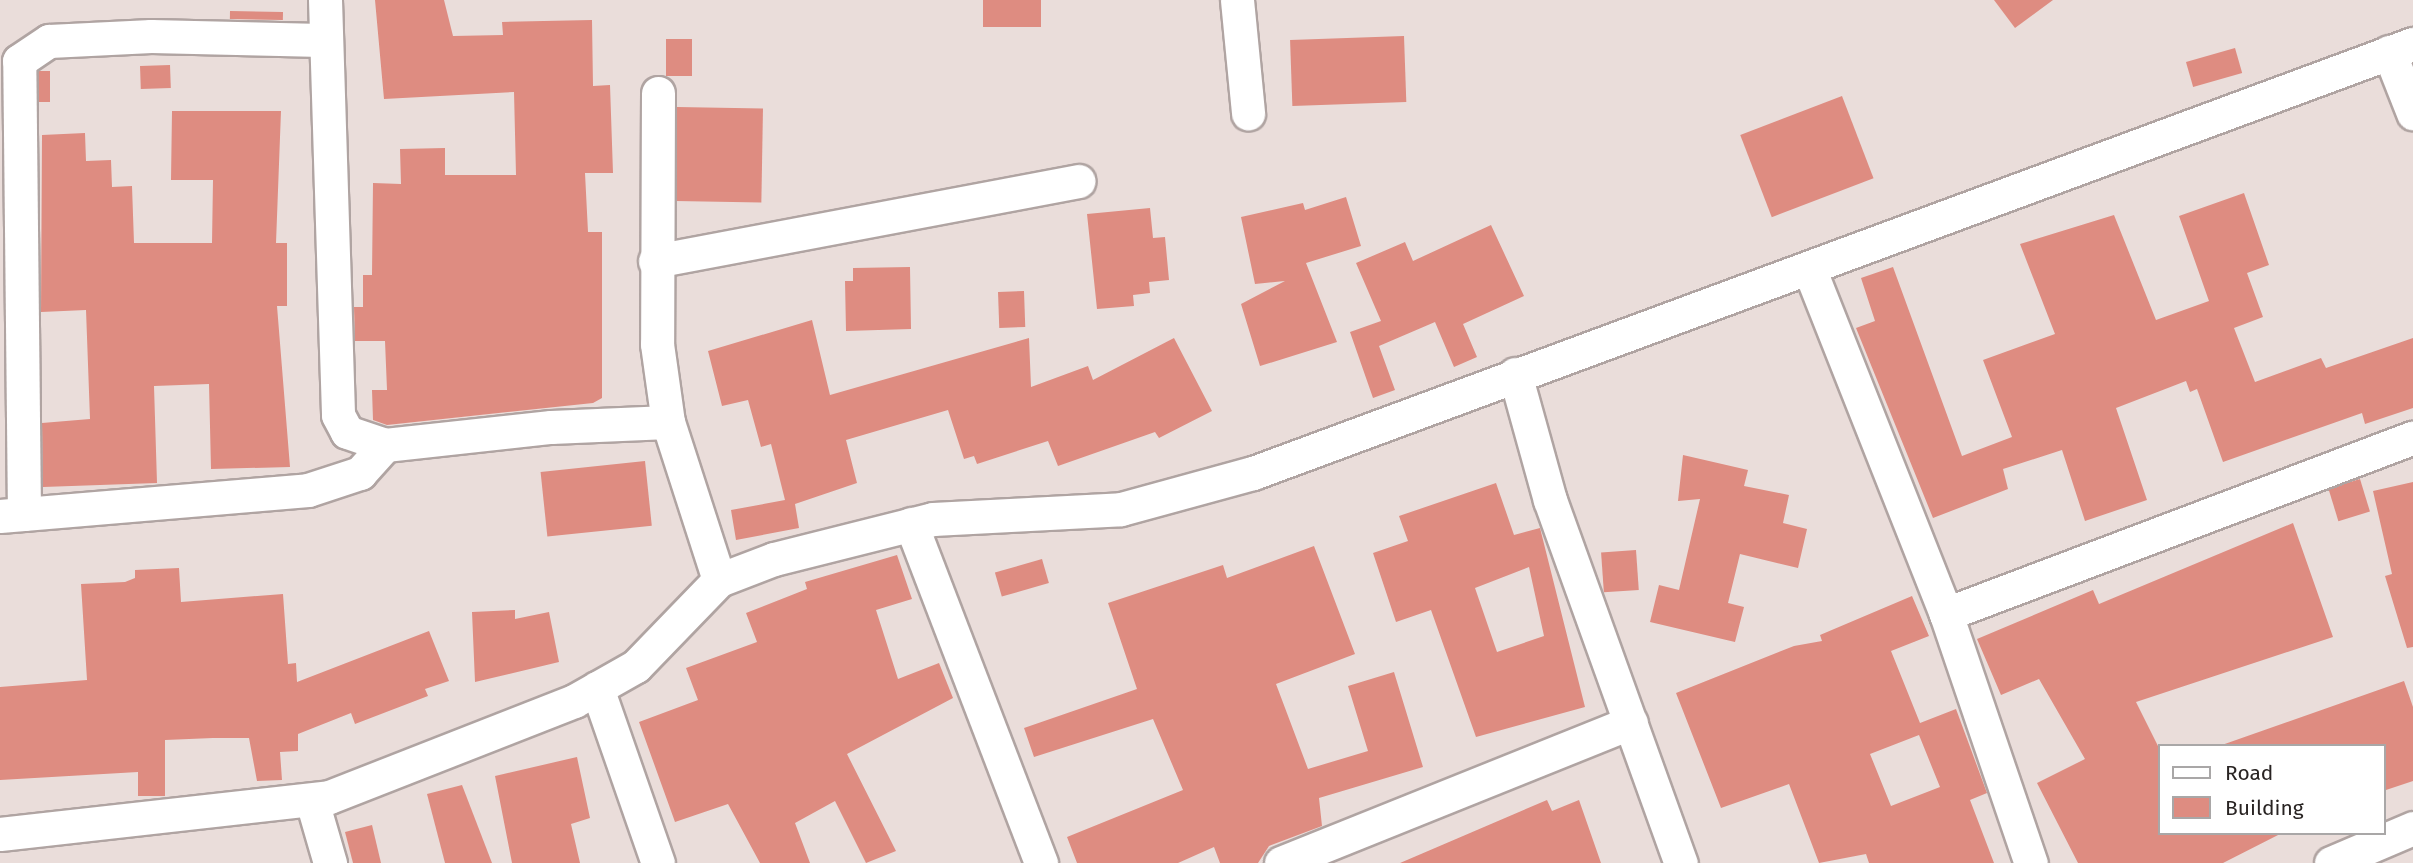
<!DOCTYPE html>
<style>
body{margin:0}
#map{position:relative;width:2413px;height:863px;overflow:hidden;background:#eaddda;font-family:"Fira Sans",sans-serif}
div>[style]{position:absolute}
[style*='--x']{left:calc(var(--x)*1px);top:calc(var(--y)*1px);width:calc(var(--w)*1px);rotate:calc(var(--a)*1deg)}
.building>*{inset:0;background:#de8c81;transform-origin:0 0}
.roads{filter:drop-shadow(2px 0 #b0a4a2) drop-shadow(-2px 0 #b0a4a2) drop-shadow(0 2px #b0a4a2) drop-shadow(0 -2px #b0a4a2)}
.minor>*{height:33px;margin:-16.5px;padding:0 16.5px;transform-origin:16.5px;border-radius:16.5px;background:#fff}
span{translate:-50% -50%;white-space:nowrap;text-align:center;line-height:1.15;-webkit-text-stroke:6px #fff;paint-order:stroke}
.legend{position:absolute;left:2158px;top:744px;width:228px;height:91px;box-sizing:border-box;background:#fff;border:2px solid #a9a7a7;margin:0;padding:9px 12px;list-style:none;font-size:21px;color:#292423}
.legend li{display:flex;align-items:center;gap:14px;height:35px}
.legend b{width:35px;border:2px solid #a9a7a7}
</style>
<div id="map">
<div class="building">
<i style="clip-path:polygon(375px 0,444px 0,453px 36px,503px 35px,502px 22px,592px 20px,593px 86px,610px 85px,613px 173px,585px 173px,588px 232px,602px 232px,602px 398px,593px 403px,387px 425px,373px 420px,372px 390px,387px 390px,385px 341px,355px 341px,354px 307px,363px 307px,363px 275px,372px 275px,373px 183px,401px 184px,400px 149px,445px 148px,445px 175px,516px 175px,514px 92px,384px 99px)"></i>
<i style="left:983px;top:0;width:58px;height:27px"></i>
<i style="clip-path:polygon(1994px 0,2053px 0,2015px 28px)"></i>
<i style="left:230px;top:11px;width:53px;height:8px;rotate:1deg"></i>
<i style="left:1404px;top:36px;width:66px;height:114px;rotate:88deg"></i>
<i style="left:666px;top:39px;width:26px;height:37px"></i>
<i style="left:2235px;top:48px;width:26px;height:51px;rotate:74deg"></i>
<i style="left:170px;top:65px;width:23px;height:30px;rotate:88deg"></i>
<i style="left:38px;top:71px;width:12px;height:31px"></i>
<i style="left:1842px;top:96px;width:88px;height:109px;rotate:69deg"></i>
<i style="left:677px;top:107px;width:86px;height:94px;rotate:1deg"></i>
<i style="clip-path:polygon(172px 111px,281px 111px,276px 243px,287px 243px,287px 306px,277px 306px,290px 467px,211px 469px,209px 384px,154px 386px,157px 483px,43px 487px,42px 423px,90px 419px,86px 310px,41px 312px,42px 135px,85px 133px,86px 161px,111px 160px,112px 187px,132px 186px,134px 243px,212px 243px,213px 180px,171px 180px)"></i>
<i style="clip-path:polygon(2244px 193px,2269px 265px,2247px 273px,2263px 317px,2234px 328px,2255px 382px,2321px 358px,2326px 368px,2413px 338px,2413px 408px,2365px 424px,2362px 413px,2223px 462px,2197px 389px,2190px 392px,2186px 381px,2116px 408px,2147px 500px,2085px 521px,2062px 450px,2003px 469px,2008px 489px,1933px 518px,1856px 328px,1875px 321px,1861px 278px,1893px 267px,1962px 456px,2012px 437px,1983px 360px,2055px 334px,2020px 244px,2114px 215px,2156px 320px,2209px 301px,2179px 216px)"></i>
<i style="clip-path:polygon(1346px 197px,1361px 246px,1306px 263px,1337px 342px,1260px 366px,1241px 304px,1285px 281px,1255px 284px,1241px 217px,1303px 203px,1305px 210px)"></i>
<i style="clip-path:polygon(1150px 208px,1153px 238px,1165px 237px,1169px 280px,1149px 282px,1150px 293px,1133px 295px,1134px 306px,1097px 309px,1087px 214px)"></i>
<i style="clip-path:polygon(1491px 225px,1524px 296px,1463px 324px,1477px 357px,1454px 367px,1435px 322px,1379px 346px,1395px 390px,1373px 398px,1350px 332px,1381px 321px,1356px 263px,1405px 242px,1413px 261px)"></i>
<i style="clip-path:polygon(910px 267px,911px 329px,846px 331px,845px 281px,853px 281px,853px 268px)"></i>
<i style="left:1024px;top:291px;width:36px;height:26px;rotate:88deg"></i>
<i style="clip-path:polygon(812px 320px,830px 395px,1029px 338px,1031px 387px,1088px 366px,1093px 380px,1174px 338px,1212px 411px,1159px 438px,1155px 432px,1058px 466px,1048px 441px,977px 464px,974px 456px,964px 459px,948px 410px,846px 440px,857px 483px,795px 504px,799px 528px,736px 540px,731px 510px,785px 500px,771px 444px,761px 447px,748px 400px,722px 406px,708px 351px)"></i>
<i style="clip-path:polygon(1683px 455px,1748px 470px,1744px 486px,1789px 495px,1783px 523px,1807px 529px,1798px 568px,1740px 554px,1728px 603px,1744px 607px,1735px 642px,1650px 622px,1659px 585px,1679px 590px,1700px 499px,1678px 501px)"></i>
<i style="left:645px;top:461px;width:65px;height:105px;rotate:84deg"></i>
<i style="left:2360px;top:479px;width:34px;height:33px;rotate:73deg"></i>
<i style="clip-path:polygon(2413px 482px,2413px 647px,2407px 648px,2385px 576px,2392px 574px,2373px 491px)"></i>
<i style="clip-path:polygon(evenodd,1496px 483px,1514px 535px,1540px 528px,1585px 707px,1476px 737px,1431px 610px,1396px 622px,1373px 553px,1408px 541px,1399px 516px,1496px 483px,1529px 567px,1544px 636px,1497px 652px,1475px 588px,1529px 567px)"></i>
<i style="clip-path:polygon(2293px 523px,2333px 637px,2136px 702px,2159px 748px,2159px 833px,2282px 833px,2223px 863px,2078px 863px,2037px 783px,2085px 759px,2039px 679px,2001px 695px,1977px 639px,2093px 590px,2099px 604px)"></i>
<i style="clip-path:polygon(1314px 546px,1355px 654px,1276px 684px,1308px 769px,1368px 751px,1348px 686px,1394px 672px,1423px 767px,1319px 798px,1322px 826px,1269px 846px,1258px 863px,1220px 863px,1214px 847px,1178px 863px,1077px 863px,1067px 837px,1183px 790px,1153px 719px,1034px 757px,1024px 728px,1137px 689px,1108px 603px,1223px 565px,1227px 578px)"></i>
<i style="left:1636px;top:550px;width:40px;height:35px;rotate:86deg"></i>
<i style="clip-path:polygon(897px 555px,912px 599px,876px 610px,898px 679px,939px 663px,953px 698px,847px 754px,896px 851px,866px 863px,835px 801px,795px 823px,810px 863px,760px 863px,728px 804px,675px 822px,639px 722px,698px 700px,686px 668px,757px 642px,746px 613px,807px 589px,805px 582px)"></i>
<i style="left:1042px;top:559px;width:25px;height:49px;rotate:74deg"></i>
<i style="clip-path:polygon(179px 568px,181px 602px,283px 594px,288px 664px,296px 663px,297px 682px,429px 631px,449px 681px,425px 689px,428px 696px,355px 724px,351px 713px,298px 734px,298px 751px,280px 752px,282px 780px,257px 781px,249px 738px,213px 738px,165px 740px,165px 796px,138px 796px,138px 772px,0 780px,0 687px,87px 680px,81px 584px,125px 582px,135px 578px,135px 570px)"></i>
<i style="clip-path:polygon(evenodd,1912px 596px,1929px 636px,1891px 651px,1920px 723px,1956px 709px,1987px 793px,1970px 800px,1994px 863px,1869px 863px,1866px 854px,1819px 863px,1789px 784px,1721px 808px,1676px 693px,1794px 646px,1822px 641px,1820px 635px,1912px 596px,1919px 735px,1940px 787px,1891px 806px,1870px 754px,1919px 735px)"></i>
<i style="clip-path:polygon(515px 610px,515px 619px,549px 612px,559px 662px,475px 682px,472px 612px)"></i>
<i style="clip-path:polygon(2404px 681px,2413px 707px,2413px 781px,2383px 791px,2383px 746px,2219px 746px)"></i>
<i style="clip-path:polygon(577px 757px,590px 818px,571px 824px,580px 863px,512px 863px,495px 776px)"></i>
<i style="clip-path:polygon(462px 785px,492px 863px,445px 863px,427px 794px)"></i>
<i style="clip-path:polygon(1547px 800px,1552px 811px,1579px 800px,1601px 863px,1400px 863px)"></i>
<i style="clip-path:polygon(372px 825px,381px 863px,353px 863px,345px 832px)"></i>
</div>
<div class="roads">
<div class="minor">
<i style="--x:325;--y:0;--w:415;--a:88.2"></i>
<i style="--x:338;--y:415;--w:19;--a:62"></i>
<i style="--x:347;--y:432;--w:40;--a:18.9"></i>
<i style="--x:385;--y:445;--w:167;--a:-6.2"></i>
<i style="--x:551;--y:427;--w:117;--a:-2.4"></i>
<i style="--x:1237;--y:0;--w:114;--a:84.4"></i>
<i style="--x:2389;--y:52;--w:66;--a:68.5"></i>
<i style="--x:658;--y:93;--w:251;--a:90.2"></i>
<i style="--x:657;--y:344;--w:79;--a:82"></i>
<i style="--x:668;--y:422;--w:166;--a:72.1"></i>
<i style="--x:655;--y:261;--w:431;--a:-10.7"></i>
<i style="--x:1809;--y:268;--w:372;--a:68.4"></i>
<i style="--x:1946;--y:614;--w:263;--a:71.2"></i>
<i style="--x:1515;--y:374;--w:131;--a:74.5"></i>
<i style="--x:1550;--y:500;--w:386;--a:70.2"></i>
<i style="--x:24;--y:514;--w:453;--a:-90.6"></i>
<i style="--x:19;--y:61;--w:36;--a:-34"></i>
<i style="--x:49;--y:41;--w:102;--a:-2.8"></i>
<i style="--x:151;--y:36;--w:171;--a:1.3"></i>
<i style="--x:0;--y:516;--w:309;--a:-4.8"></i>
<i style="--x:308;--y:490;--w:55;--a:-18.1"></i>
<i style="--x:360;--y:473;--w:38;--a:-48"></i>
<i style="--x:911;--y:524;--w:363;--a:69"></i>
<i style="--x:1946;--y:614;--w:499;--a:-20.7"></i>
<i style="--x:597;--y:688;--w:185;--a:70.8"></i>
<i style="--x:312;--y:801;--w:65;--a:73.8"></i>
<i style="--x:0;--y:834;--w:331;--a:-6.4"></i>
<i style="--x:329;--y:797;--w:263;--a:-21.4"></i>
<i style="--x:574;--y:701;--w:71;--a:-29.4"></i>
<i style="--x:636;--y:666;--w:120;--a:-46"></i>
<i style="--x:719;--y:580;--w:59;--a:-20.9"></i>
<i style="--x:774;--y:559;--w:164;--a:-14.1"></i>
<i style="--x:933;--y:519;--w:188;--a:-3"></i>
<i style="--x:1121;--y:509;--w:137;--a:-15.3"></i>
<i style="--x:1253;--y:473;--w:1237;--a:-20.3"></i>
<i style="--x:1281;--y:863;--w:377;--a:-21.9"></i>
<i style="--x:2331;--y:863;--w:89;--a:-23.1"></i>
</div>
</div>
<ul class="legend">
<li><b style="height:9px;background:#fff"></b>Road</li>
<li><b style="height:19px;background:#de8c81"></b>Building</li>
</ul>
</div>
